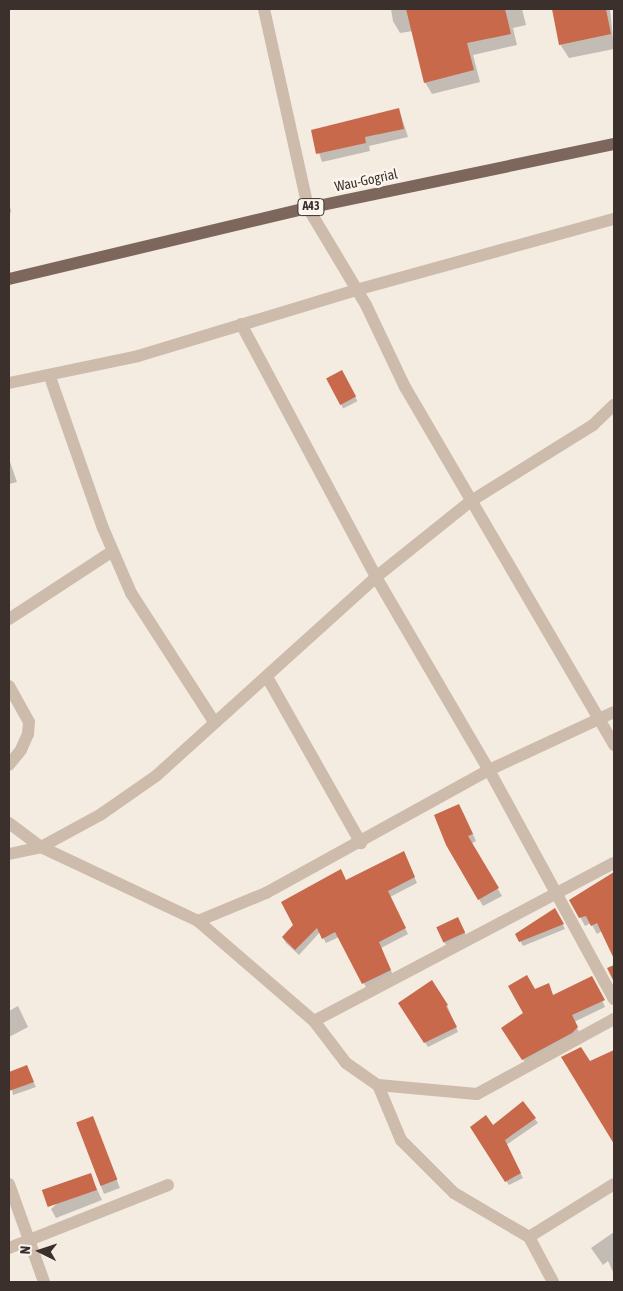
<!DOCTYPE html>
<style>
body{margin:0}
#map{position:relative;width:623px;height:1291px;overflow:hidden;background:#f4ebe1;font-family:"Asap Condensed",sans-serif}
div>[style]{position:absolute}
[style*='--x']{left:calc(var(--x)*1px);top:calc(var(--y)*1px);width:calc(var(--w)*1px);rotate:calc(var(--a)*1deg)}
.shadow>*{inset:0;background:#0003;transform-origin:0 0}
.building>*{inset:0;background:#c8694b;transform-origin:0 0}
.minor>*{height:12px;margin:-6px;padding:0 6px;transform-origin:6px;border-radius:6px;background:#cdbbac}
.major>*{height:12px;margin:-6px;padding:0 6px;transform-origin:6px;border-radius:6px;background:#7d675c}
span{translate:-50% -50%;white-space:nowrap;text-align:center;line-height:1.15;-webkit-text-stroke:5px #fbf5ee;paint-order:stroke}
.shield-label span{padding:1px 4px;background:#fbf5ee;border:1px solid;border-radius:4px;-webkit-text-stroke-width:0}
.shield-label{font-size:12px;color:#3b302b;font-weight:700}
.street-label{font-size:14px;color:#3b302b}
.frame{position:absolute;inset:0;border:10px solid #3b302b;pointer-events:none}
.north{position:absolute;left:15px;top:1226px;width:50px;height:50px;-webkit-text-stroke:4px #fbf5ee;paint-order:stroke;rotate:274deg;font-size:14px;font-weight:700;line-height:20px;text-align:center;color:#3b302b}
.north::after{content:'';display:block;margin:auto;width:18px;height:22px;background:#3b302b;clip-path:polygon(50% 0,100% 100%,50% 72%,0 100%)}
</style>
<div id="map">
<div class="shadow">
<i style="clip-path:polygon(391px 9px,522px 9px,526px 25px,513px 28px,517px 45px,473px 55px,480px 82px,432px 94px,425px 82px,413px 31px,400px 33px,393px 21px)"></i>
<i style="clip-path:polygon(553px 9px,610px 9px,614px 49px,569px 58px,560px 44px)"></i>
<i style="clip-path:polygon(399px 109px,408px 137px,369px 146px,370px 151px,322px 162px,312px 131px)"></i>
<i style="clip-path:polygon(9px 206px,11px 210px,9px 220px)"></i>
<i style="left:342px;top:371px;width:34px;height:16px;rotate:63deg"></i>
<i style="clip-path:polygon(9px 459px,17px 482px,9px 484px)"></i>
<i style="clip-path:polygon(463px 812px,476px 841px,471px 844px,502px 896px,483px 906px,447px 844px)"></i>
<i style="clip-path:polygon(406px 858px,417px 883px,390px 897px,408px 934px,381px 948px,393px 975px,367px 989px,339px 937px,326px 943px,320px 932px,299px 955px,286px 943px,283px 938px,346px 881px)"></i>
<i style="clip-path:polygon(614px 874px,614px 956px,602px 931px,597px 934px,591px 923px,585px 926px,571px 900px)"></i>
<i style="clip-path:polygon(555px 910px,565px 929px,523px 946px,516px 934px)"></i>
<i style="clip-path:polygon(460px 923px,467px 937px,447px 946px,444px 942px)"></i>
<i style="clip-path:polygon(595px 983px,605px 1007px,574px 1022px,580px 1034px,527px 1065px,506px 1034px,525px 1013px,535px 991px,551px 991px,553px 996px)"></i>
<i style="clip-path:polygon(400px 1004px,447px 1005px,458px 1032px,428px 1047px)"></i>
<i style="clip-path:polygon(18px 1006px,28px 1027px,9px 1037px,9px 1011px)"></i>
<i style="clip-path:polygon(614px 1052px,614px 1142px,563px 1058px,589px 1063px)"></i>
<i style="clip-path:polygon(26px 1066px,36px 1087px,13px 1095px,9px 1073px)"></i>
<i style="clip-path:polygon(523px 1103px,538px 1123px,506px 1145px,523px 1178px,509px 1185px,474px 1132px,493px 1126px)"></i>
<i style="left:93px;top:1118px;width:75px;height:17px;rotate:69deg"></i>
<i style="clip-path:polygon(90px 1174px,102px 1200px,56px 1218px,51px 1209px)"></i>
<i style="clip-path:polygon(614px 1232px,614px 1274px,608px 1261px,603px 1265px,591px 1248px)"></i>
</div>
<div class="building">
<i style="clip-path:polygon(406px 9px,505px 9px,511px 34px,467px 43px,474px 70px,424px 83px)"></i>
<i style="clip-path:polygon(552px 9px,606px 9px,611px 34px,559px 45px)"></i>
<i style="clip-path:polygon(399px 108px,404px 129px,365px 137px,366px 143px,316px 154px,311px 130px)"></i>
<i style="left:342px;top:370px;width:30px;height:18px;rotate:62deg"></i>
<i style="clip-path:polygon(459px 804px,473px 834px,468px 836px,499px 888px,478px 900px,446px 845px,434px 815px)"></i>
<i style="clip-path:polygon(404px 851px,415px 877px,388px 891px,406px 928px,379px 942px,391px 970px,362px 984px,335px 932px,322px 939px,317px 928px,295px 950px,282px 937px,293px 925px,281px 902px,341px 869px,346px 880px)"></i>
<i style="clip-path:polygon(614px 872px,614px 959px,597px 923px,591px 926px,586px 916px,579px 918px,569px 900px)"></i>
<i style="clip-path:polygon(555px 908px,564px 924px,519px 942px,515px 934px)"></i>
<i style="left:458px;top:917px;width:17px;height:24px;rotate:65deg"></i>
<i style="clip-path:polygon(614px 965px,614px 982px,607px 968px)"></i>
<i style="clip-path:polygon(527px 975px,535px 989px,549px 983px,553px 995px,592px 976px,605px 1000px,572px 1015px,578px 1027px,572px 1033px,522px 1060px,501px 1028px,523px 1013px,508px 986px)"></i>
<i style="clip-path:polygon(432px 980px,448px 1005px,446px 1006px,457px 1027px,424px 1043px,398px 1003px)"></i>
<i style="clip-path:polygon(581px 1047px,590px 1061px,614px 1050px,614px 1144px,561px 1057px)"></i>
<i style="clip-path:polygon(27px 1065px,34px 1082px,9px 1091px,9px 1072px)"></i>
<i style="clip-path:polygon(523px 1101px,536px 1118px,505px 1140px,521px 1173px,505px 1182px,470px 1127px,486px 1115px,493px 1125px)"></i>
<i style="left:93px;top:1116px;width:68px;height:18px;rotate:69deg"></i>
<i style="left:91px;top:1173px;width:18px;height:52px;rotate:71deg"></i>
</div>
<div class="minor">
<i style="--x:264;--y:9;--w:204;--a:77.5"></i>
<i style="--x:308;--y:208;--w:113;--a:59.1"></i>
<i style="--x:366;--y:305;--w:91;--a:64.6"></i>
<i style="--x:405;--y:387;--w:415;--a:59.7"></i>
<i style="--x:241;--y:324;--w:287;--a:61.9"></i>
<i style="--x:376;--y:577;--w:224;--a:59.7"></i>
<i style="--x:489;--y:770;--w:261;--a:61.4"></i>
<i style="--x:50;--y:377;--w:160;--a:70.7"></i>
<i style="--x:103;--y:528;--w:71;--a:66.7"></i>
<i style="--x:131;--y:593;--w:153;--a:57.2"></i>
<i style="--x:9;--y:383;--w:132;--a:-11.8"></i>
<i style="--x:138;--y:356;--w:228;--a:-16.8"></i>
<i style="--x:356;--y:290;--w:268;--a:-15.4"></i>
<i style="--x:9;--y:619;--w:124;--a:-33.2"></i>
<i style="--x:267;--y:677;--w:191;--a:60.5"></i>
<i style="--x:9;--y:686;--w:41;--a:60.9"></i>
<i style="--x:29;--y:722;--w:12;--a:95"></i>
<i style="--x:28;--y:734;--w:17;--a:114"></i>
<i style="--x:21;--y:750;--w:19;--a:129"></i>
<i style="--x:9;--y:823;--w:40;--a:37"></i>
<i style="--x:41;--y:847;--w:174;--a:25.2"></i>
<i style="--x:198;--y:921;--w:153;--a:40.8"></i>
<i style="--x:314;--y:1021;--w:53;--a:52.7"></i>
<i style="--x:346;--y:1063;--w:39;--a:35"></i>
<i style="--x:378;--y:1085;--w:60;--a:67.3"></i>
<i style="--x:401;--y:1140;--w:75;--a:45"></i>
<i style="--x:454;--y:1193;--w:87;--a:30.4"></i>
<i style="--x:529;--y:1237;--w:51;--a:61.9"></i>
<i style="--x:9;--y:854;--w:33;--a:-12"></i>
<i style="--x:41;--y:847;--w:67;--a:-28.5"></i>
<i style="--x:100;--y:815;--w:68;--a:-34.9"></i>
<i style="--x:156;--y:776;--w:297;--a:-42.1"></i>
<i style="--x:376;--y:577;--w:122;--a:-38.7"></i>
<i style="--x:471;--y:501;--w:144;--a:-31.9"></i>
<i style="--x:593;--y:425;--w:29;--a:-44"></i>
<i style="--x:198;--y:921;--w:74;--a:-22.4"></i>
<i style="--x:266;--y:893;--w:255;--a:-28.9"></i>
<i style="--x:489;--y:770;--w:138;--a:-24.9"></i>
<i style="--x:314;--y:1021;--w:339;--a:-27.8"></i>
<i style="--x:378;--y:1085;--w:99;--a:5.2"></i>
<i style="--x:477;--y:1094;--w:156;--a:-28.7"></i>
<i style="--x:9;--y:1184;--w:104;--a:70.3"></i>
<i style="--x:529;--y:1237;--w:100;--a:-31.9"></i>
<i style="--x:9;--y:1248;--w:171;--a:-21.6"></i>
</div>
<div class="major">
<i style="--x:9;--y:279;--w:307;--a:-13.4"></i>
<i style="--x:308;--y:208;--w:313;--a:-11.8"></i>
</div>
<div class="shield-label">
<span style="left:311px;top:207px">A43</span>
</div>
<div class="street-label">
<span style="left:366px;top:180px;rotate:-12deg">Wau-Gogrial</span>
</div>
<div class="frame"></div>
<div class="north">N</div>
</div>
